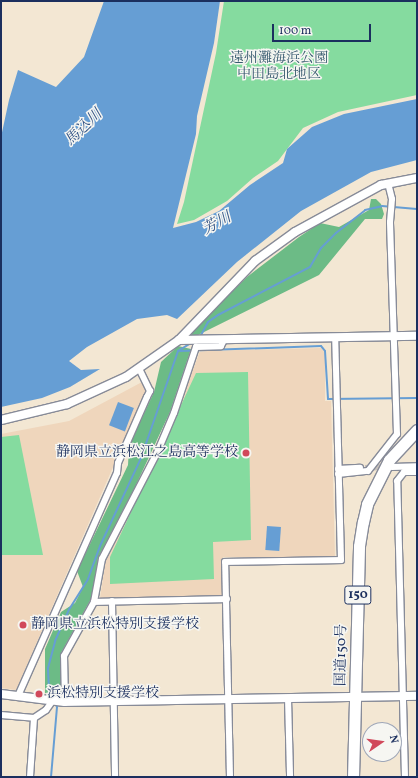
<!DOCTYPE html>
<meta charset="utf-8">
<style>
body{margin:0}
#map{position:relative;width:418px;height:778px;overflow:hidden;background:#f3e7d3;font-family:Vollkorn,"Noto Serif JP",serif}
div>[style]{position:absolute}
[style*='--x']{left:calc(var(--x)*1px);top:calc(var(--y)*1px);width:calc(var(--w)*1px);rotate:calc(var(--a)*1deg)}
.built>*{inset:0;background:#efd6bc}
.green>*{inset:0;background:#85db9f}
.forest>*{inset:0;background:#6cbb86}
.water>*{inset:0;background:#669ed4;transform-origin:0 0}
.stream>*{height:2px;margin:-1px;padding:0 1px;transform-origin:1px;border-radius:1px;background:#669ed4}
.street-tunnel>*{height:6px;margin-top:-3px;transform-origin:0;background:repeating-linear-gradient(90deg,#c8c2bc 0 6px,transparent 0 9px)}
.roads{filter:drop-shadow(1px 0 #878b98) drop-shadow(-1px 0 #878b98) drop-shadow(0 1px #878b98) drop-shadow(0 -1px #878b98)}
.street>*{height:6px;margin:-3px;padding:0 3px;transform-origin:3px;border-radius:3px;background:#fff}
.secondary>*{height:8px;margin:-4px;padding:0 4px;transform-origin:4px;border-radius:4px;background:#fff}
.highway>*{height:11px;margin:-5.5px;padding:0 5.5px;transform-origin:5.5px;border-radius:5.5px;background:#fff}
.dots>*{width:11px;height:11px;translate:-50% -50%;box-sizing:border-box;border:2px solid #f6f6f2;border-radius:50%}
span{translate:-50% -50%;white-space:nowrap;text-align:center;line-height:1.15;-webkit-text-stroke:3px #f6f6f2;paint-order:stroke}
.shield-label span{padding:1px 3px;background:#f6f6f2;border:1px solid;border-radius:3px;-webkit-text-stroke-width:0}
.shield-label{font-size:13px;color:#1b2f5e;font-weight:700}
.park-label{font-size:14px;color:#365a6e}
.poi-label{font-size:14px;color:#1b2f5e}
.right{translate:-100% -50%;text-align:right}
.left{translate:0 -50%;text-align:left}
.street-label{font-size:14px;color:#1b2f5e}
.water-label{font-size:15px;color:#355687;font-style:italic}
.frame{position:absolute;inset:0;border:2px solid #1b2f5e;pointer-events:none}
.north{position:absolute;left:362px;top:722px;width:40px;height:40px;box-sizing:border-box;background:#f6f6f2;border:1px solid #9ea6b7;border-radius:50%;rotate:77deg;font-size:11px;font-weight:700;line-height:16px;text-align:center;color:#1b2f5e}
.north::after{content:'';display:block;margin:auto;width:14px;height:18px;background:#d1495b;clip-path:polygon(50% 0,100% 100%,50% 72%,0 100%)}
.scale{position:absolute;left:272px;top:24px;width:99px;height:18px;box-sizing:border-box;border:2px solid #1b2f5e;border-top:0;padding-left:5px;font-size:12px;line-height:14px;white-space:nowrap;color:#1b2f5e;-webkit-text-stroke:3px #f6f6f2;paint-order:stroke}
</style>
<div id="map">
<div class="built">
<i style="clip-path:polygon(321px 348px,325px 353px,325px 401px,331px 401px,335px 557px,223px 557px,223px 597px,100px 598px,106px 559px,143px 489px,176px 416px,200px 351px)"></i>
<i style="clip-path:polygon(142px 382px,147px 389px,16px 690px,1px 688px,1px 434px,69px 421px)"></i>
</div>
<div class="green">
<i style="clip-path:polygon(224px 1px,417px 1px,417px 95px,338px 112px,303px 128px,278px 161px,253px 178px,227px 201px,194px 220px,177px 224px,184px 202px,216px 53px)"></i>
<i style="clip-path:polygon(248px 372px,251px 540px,213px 542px,214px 579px,110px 584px,110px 557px,196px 373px)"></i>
<i style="clip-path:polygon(19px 435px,43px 555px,1px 555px,1px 437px)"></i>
</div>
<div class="forest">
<i style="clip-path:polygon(371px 199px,376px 199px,381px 204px,384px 214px,382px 219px,365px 219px,319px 275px,194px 337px,190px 333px,247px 277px,299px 237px,320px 223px,339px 227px,369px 210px)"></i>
<i style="clip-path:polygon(178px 346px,191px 349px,170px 412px,135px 487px,98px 558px,92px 597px,61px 653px,61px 692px,56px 695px,45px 693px,45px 649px,61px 612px,75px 603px,83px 587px,77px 571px,128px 465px,129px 446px,154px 392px,161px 362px)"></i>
</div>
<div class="water">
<i style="clip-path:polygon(104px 1px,220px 1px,214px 43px,197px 116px,196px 134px,173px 228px,196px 222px,219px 211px,250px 185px,283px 163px,287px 149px,312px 127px,344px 114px,417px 99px,417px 160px,371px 172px,301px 211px,237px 262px,177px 319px,167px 315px,137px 319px,87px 347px,69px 361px,81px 370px,100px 369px,70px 387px,42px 398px,1px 407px,1px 137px,9px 100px,18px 70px,56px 87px,84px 57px)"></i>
<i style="left:118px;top:402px;width:17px;height:25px;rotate:21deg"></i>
<i style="left:267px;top:526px;width:14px;height:24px;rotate:4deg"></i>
</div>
<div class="stream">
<i style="--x:200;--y:337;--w:17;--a:-62"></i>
<i style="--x:208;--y:322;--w:12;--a:-35"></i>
<i style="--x:218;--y:315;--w:104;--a:-27.6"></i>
<i style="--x:310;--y:267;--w:22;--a:-60"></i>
<i style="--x:321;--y:248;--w:21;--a:-45"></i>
<i style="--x:336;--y:233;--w:37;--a:-38"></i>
<i style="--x:365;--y:210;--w:17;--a:-13"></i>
<i style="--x:382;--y:206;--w:35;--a:5"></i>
<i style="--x:180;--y:351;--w:141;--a:-2"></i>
<i style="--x:321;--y:346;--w:6;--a:51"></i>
<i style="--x:325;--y:351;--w:48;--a:86.4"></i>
<i style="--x:328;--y:399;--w:89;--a:-0.6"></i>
<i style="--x:53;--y:697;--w:9;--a:-117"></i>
<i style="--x:49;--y:689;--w:21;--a:-93"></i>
<i style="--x:48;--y:668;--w:28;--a:-75"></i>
<i style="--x:55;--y:641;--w:36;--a:-66"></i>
<i style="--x:70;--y:608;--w:34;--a:-58"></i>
<i style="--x:88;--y:579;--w:35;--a:-70"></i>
<i style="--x:100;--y:546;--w:97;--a:-65"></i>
<i style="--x:141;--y:458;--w:113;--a:-70.9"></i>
<i style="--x:178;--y:351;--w:15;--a:-32"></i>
<i style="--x:51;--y:777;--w:70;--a:-85.1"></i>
<i style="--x:57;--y:707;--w:4;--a:-117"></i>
</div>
<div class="street-tunnel">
<i style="--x:365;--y:468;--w:22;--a:-3"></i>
</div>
<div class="roads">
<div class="street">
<i style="--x:392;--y:467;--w:25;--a:-2"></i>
<i style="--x:338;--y:469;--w:22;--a:-3"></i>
<i style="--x:338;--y:474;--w:30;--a:-6"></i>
<i style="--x:368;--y:471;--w:47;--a:-51.9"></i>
<i style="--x:397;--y:434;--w:212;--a:-91.9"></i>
<i style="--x:390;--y:222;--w:23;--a:-85"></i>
<i style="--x:392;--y:199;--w:16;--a:-104"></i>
<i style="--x:112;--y:601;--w:176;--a:89"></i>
<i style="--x:94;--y:602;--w:44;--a:-79.5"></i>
<i style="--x:102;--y:559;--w:119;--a:-62.6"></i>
<i style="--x:157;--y:453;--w:43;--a:-67"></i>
<i style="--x:174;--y:413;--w:70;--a:-71.6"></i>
<i style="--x:196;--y:347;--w:25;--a:-2"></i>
<i style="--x:221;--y:346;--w:7;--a:-63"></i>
<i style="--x:18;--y:696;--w:244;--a:-66.1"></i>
<i style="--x:117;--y:473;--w:10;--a:-84"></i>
<i style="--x:118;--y:463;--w:72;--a:-66.3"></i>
<i style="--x:147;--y:397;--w:7;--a:-63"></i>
<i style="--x:150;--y:391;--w:25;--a:-116"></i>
<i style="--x:288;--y:698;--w:79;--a:88.5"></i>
<i style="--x:65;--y:702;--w:46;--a:-91.2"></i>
<i style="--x:64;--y:656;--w:62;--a:-60.9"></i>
<i style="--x:94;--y:602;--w:133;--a:-1.3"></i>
<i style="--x:1;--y:715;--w:33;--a:5"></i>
<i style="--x:30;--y:777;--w:59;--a:-86.1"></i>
<i style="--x:34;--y:718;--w:14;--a:-34"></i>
<i style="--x:46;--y:710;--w:12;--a:-55"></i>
<i style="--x:230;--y:777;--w:215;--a:-91.3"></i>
<i style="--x:225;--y:562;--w:116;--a:-1"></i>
<i style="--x:341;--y:560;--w:222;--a:-91.5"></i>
<i style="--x:405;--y:777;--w:296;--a:-91.5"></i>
<i style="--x:397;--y:481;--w:11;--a:-52"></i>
<i style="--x:404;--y:472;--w:13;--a:0"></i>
</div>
<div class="secondary">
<i style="--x:179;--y:340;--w:238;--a:-1"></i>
<i style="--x:1;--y:420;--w:68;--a:-13.6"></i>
<i style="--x:67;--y:404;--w:65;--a:-24.6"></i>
<i style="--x:126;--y:377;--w:65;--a:-34.9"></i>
<i style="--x:179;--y:340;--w:110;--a:-46.1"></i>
<i style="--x:255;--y:261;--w:49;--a:-35.9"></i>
<i style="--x:295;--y:232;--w:98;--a:-28.7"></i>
<i style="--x:381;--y:185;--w:37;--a:-11"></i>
<i style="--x:1;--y:694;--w:64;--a:7.1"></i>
<i style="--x:65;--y:702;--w:352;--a:-1"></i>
</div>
<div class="highway">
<i style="--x:353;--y:777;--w:231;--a:-88.5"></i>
<i style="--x:359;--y:546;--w:24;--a:-81"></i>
<i style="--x:363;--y:522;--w:18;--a:-77"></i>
<i style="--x:367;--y:504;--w:49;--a:-63.4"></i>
<i style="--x:389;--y:460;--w:41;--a:-47"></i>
</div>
</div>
<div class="dots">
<i style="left:246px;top:453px;background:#d1495b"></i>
<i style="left:23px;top:625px;background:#d1495b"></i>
<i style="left:39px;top:694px;background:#d1495b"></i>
</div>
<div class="shield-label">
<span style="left:358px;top:595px">150</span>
</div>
<div class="park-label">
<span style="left:279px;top:67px">遠州灘海浜公園<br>中田島北地区</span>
</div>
<div class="poi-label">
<span class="right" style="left:238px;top:453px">静岡県立浜松江之島高等学校</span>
<span class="left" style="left:31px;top:625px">静岡県立浜松特別支援学校</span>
<span class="left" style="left:47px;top:694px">浜松特別支援学校</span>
</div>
<div class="street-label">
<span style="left:342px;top:655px;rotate:-89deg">国道150号</span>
</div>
<div class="water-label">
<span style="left:84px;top:128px;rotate:-44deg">馬込川</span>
<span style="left:217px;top:224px;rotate:-29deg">芳川</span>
</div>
<div class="frame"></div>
<div class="north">N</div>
<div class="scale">100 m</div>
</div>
